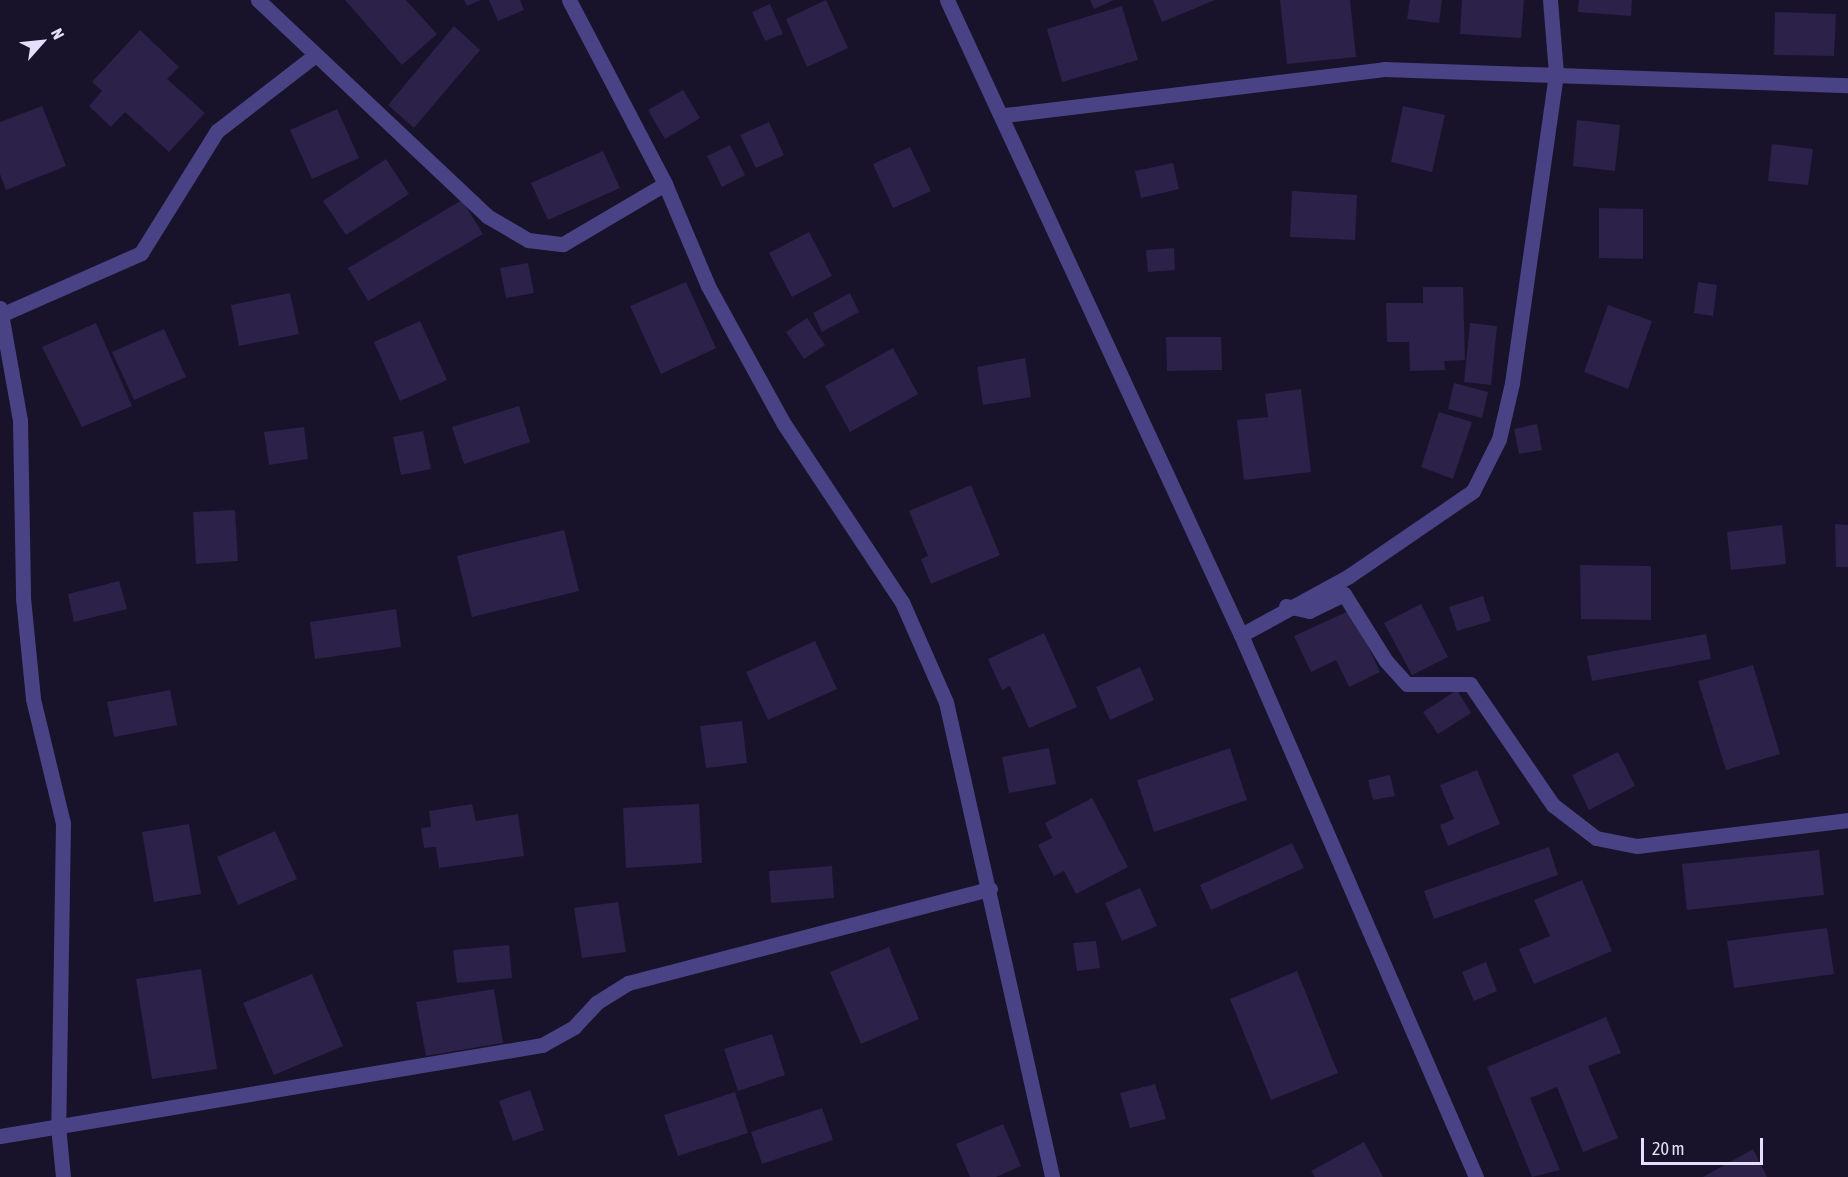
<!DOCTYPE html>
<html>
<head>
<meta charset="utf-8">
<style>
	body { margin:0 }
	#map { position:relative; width:1848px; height:1177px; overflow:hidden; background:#18132a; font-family:"Asap Condensed",sans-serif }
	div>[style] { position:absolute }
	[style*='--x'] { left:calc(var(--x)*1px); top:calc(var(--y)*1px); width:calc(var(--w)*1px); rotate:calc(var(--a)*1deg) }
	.building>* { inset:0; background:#2b2149 }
	.minor>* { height:15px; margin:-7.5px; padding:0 7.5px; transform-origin:7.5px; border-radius:7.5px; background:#494284 }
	span { translate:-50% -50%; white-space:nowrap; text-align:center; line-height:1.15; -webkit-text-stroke:4.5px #18132a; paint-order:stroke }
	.north { position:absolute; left:12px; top:12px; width:60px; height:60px; -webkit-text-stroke:4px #18132a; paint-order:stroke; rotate:63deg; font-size:16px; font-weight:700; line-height:24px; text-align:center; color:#e4dffc }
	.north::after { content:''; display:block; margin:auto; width:21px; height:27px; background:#e4dffc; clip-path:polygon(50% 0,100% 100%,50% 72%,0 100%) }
	.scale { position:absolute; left:1641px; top:1138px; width:122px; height:27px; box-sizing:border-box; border:3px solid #e4dffc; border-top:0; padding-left:8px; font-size:18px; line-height:21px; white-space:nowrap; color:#e4dffc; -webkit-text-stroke:4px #18132a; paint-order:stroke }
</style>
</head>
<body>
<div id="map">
	<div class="building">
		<div style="clip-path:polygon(345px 0,406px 0,437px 34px,402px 65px)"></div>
		<div style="clip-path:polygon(464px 0,481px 0,467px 6px)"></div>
		<div style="clip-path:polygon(489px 0,520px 0,524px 10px,498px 21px)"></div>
		<div style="clip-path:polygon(826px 0,848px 48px,807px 67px,786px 19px)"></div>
		<div style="clip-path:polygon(1090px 0,1114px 0,1094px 9px)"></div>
		<div style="clip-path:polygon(1153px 0,1215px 0,1162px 22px)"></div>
		<div style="clip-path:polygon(1280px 0,1350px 0,1356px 57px,1287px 64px)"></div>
		<div style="clip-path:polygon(1410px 0,1442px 0,1439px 23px,1407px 19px)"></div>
		<div style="clip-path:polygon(1462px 0,1524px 0,1521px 38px,1460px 34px)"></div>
		<div style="clip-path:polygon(1579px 0,1632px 0,1631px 16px,1578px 12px)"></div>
		<div style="clip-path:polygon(770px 4px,783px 34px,765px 41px,752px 12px)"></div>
		<div style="clip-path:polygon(1122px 6px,1138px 60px,1062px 82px,1047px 29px)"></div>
		<div style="clip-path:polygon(1775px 12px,1836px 14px,1834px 56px,1774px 55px)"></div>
		<div style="clip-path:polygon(454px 26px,480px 50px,414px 128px,388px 105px)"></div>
		<div style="clip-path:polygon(140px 30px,179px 67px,167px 79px,205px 113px,169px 152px,125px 112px,111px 127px,89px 106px,102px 91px,92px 82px)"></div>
		<div style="clip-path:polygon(683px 90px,700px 118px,665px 139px,648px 110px)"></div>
		<div style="clip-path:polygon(42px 106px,66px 166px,6px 190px,0 174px,0 122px)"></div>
		<div style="clip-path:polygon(1403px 106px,1445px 115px,1432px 172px,1391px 162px)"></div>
		<div style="clip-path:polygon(337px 109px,359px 158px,312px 179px,290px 130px)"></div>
		<div style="clip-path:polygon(1577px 120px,1620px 125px,1615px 171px,1573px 166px)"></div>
		<div style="clip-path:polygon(769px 122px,784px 155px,756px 168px,740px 135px)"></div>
		<div style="clip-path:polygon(1772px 144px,1813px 149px,1808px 185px,1768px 181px)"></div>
		<div style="clip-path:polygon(730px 145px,745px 175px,722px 187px,707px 156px)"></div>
		<div style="clip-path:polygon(910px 147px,931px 191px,893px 208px,873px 164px)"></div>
		<div style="clip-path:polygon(603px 151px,620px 188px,548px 220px,531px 183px)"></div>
		<div style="clip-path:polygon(386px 159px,409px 194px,346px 235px,323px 201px)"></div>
		<div style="clip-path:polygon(1173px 163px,1179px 189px,1141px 198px,1135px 171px)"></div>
		<div style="clip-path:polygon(1292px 191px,1357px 195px,1355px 240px,1290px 237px)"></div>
		<div style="clip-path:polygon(462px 200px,483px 234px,368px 301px,348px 268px)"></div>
		<div style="clip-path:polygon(1599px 208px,1643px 209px,1643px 259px,1599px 258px)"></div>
		<div style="clip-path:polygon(809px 232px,832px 276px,792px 297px,769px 253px)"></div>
		<div style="clip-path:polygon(1174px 248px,1175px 270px,1148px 272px,1146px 250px)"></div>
		<div style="clip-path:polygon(528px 263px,534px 293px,506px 298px,500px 268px)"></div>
		<div style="clip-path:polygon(686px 282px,716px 348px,661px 374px,630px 306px)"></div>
		<div style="clip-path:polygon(1698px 282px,1717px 285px,1713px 316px,1694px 313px)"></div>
		<div style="clip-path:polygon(1423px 287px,1463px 287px,1465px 360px,1444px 361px,1445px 370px,1410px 371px,1409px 342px,1387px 342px,1386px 303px,1423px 303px)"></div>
		<div style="clip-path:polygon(290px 293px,299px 334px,239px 346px,231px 305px)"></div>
		<div style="clip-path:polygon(850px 293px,859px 312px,822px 332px,813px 313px)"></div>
		<div style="clip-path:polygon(1608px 305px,1652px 321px,1628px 389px,1584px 372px)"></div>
		<div style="clip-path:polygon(807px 318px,825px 345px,804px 359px,786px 332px)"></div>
		<div style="clip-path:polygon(420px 321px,447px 380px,400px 401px,374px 342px)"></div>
		<div style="clip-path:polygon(96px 323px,132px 406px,82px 427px,42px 347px)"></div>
		<div style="clip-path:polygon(1470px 323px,1497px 326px,1491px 385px,1464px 382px)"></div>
		<div style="clip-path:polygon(164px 329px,186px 377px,134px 400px,112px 352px)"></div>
		<div style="clip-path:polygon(1166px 337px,1221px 337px,1222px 370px,1167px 371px)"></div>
		<div style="clip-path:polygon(893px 348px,918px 394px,850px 432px,825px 386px)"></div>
		<div style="clip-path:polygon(1025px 358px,1031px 397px,983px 405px,977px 367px)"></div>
		<div style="clip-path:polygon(1454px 383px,1488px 392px,1482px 418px,1448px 409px)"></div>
		<div style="clip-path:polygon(1301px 389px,1311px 472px,1244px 480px,1237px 420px,1268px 417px,1265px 394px)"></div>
		<div style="clip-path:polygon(519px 406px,530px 442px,464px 464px,452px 427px)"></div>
		<div style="clip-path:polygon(1439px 412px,1472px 422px,1453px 479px,1421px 467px)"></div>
		<div style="clip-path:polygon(1537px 424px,1542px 450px,1519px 454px,1514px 429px)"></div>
		<div style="clip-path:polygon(304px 427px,308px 459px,269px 465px,264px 432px)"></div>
		<div style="clip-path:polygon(423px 431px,431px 469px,401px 475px,393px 437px)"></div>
		<div style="clip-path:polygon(971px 485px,1000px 555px,931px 584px,921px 559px,928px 556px,909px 511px)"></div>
		<div style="clip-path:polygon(235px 510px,238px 561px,196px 564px,193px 512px)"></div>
		<div style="clip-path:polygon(1835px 524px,1848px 525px,1848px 567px,1836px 567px)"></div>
		<div style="clip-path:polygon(1782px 525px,1786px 564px,1731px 570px,1727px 532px)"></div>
		<div style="clip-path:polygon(564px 530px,579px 591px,472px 617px,457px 556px)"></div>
		<div style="clip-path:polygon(1580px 565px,1651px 566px,1651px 620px,1581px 619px)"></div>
		<div style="clip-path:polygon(119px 581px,127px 609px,74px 622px,68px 594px)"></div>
		<div style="clip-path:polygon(1483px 596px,1491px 621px,1457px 631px,1449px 607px)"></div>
		<div style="clip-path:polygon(1421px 604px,1448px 657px,1412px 675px,1384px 623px)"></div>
		<div style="clip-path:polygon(396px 609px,401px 647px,315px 659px,310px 622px)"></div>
		<div style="clip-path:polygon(1351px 610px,1380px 672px,1349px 687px,1336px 660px,1311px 672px,1294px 636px)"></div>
		<div style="clip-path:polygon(1044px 633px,1077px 707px,1029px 728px,1010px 686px,1002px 690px,988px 659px)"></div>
		<div style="clip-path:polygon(1706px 634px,1711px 659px,1592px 681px,1587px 656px)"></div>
		<div style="clip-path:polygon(815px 641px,837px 689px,768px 720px,746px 672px)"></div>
		<div style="clip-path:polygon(1753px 665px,1780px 754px,1726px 770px,1698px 681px)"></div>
		<div style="clip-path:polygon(1140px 667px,1154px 700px,1110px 720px,1096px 687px)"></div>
		<div style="clip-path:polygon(170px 690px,177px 725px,114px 737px,107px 702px)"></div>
		<div style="clip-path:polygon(1457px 690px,1471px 713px,1438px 734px,1423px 712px)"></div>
		<div style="clip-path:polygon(742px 721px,747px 763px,706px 768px,700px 726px)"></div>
		<div style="clip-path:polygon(1049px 748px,1056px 784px,1009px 793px,1002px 757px)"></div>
		<div style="clip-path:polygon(1230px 748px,1247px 800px,1154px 832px,1137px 780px)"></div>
		<div style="clip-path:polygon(1618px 752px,1635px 786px,1589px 810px,1572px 775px)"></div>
		<div style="clip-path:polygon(1477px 770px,1500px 824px,1448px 846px,1440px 825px,1454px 819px,1440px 785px)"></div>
		<div style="clip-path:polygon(1390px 775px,1395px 796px,1373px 800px,1368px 780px)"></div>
		<div style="clip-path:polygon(1092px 798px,1128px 867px,1076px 894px,1064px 871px,1054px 876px,1038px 845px,1052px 838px,1045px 823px)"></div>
		<div style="clip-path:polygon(472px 804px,476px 821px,518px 814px,524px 856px,439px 868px,436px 847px,424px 848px,421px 828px,431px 827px,429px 811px)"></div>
		<div style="clip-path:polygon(699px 804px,702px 863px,626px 868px,623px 808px)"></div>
		<div style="clip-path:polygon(189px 824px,201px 894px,154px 902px,142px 832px)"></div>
		<div style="clip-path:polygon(275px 831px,297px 879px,238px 905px,217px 857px)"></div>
		<div style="clip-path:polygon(1292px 843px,1304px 868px,1211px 910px,1200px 885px)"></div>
		<div style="clip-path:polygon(1549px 847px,1558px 875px,1434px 919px,1424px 891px)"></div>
		<div style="clip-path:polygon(1819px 850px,1824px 895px,1687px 910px,1682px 864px)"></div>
		<div style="clip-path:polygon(832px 866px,834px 898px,771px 903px,769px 871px)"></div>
		<div style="clip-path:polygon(1582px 880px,1612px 951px,1534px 984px,1519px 949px,1550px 936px,1534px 900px)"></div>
		<div style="clip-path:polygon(1140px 888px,1157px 926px,1122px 941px,1105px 903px)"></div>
		<div style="clip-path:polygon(618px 902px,626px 952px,582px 958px,574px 908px)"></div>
		<div style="clip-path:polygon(1827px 928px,1834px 974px,1734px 988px,1727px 941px)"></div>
		<div style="clip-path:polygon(1096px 941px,1100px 968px,1077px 971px,1073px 943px)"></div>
		<div style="clip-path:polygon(509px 945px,512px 978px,457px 983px,453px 950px)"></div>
		<div style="clip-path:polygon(889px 947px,919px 1019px,861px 1044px,830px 972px)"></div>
		<div style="clip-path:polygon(1486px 962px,1497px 991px,1474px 1001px,1462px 972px)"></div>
		<div style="clip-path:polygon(201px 969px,217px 1069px,152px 1079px,136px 979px)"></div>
		<div style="clip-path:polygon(1297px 971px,1338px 1073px,1271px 1100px,1230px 999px)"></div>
		<div style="clip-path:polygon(312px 974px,343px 1046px,274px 1075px,243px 1003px)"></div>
		<div style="clip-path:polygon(494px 989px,503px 1043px,426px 1056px,416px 1002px)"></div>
		<div style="clip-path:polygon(1606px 1017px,1621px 1053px,1588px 1066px,1618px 1138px,1583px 1152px,1557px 1087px,1530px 1098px,1560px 1170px,1532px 1177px,1487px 1067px)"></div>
		<div style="clip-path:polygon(772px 1034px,785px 1075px,738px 1091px,724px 1049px)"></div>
		<div style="clip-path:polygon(1155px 1084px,1166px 1119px,1130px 1128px,1120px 1093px)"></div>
		<div style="clip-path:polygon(530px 1090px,544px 1130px,513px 1141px,499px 1101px)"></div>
		<div style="clip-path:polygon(735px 1092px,748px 1133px,678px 1156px,664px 1115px)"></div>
		<div style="clip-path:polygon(822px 1108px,833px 1140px,762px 1164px,751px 1132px)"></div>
		<div style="clip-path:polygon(1003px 1124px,1021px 1166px,996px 1177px,970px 1177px,956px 1144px)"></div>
		<div style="clip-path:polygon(1364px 1142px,1383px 1177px,1315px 1177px,1311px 1171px)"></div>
		<div style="clip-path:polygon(1753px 1149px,1767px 1177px,1703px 1177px)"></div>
	</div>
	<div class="minor">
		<div style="--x:258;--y:0;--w:315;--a:43.3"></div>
		<div style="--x:487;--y:216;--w:48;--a:30.3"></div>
		<div style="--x:528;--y:240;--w:35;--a:7"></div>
		<div style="--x:563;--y:244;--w:118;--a:-30.5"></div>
		<div style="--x:569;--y:0;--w:208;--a:62.4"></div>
		<div style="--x:665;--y:184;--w:111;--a:67.1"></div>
		<div style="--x:708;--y:286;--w:158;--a:61.2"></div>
		<div style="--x:784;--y:424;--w:214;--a:56.5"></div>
		<div style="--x:902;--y:602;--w:109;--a:66.3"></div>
		<div style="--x:946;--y:702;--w:487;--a:77.4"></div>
		<div style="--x:947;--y:0;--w:700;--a:65.16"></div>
		<div style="--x:1241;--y:635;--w:591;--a:66.56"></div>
		<div style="--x:1005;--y:115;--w:382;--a:-6.9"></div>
		<div style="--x:1384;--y:69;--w:464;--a:2"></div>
		<div style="--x:0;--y:308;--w:114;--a:79.9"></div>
		<div style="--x:20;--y:420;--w:178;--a:89"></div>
		<div style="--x:23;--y:598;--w:101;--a:84.3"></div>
		<div style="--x:33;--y:699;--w:128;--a:76.4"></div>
		<div style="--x:63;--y:823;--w:303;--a:90.9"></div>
		<div style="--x:58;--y:1126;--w:51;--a:84.4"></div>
		<div style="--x:3;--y:314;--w:151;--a:-23.8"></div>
		<div style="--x:141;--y:253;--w:144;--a:-58.1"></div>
		<div style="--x:217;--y:131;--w:123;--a:-37.7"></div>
		<div style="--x:1286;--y:606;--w:24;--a:12"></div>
		<div style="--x:1309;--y:611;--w:39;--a:-26"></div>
		<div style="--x:1344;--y:594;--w:79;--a:57.9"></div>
		<div style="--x:1386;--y:661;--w:31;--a:48"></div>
		<div style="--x:1407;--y:684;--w:63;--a:0"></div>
		<div style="--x:1470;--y:684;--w:147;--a:55.6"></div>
		<div style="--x:1553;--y:805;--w:54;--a:37.5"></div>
		<div style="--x:1596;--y:838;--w:42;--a:11"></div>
		<div style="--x:1637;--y:846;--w:213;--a:-7"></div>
		<div style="--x:1241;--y:635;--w:123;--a:-28.6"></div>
		<div style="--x:1349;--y:576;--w:150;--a:-34.4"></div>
		<div style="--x:1473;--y:491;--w:58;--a:-63.4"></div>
		<div style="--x:1499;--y:439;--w:57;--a:-76.9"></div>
		<div style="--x:1512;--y:383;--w:313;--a:-81.9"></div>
		<div style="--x:1556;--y:73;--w:73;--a:-94.7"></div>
		<div style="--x:0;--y:1136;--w:550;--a:-9.53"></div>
		<div style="--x:542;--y:1045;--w:37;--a:-29"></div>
		<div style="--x:574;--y:1027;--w:33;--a:-47"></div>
		<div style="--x:596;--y:1003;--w:38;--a:-32"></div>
		<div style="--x:628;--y:983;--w:374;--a:-14.6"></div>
	</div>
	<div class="north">N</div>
	<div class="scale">20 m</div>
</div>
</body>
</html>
